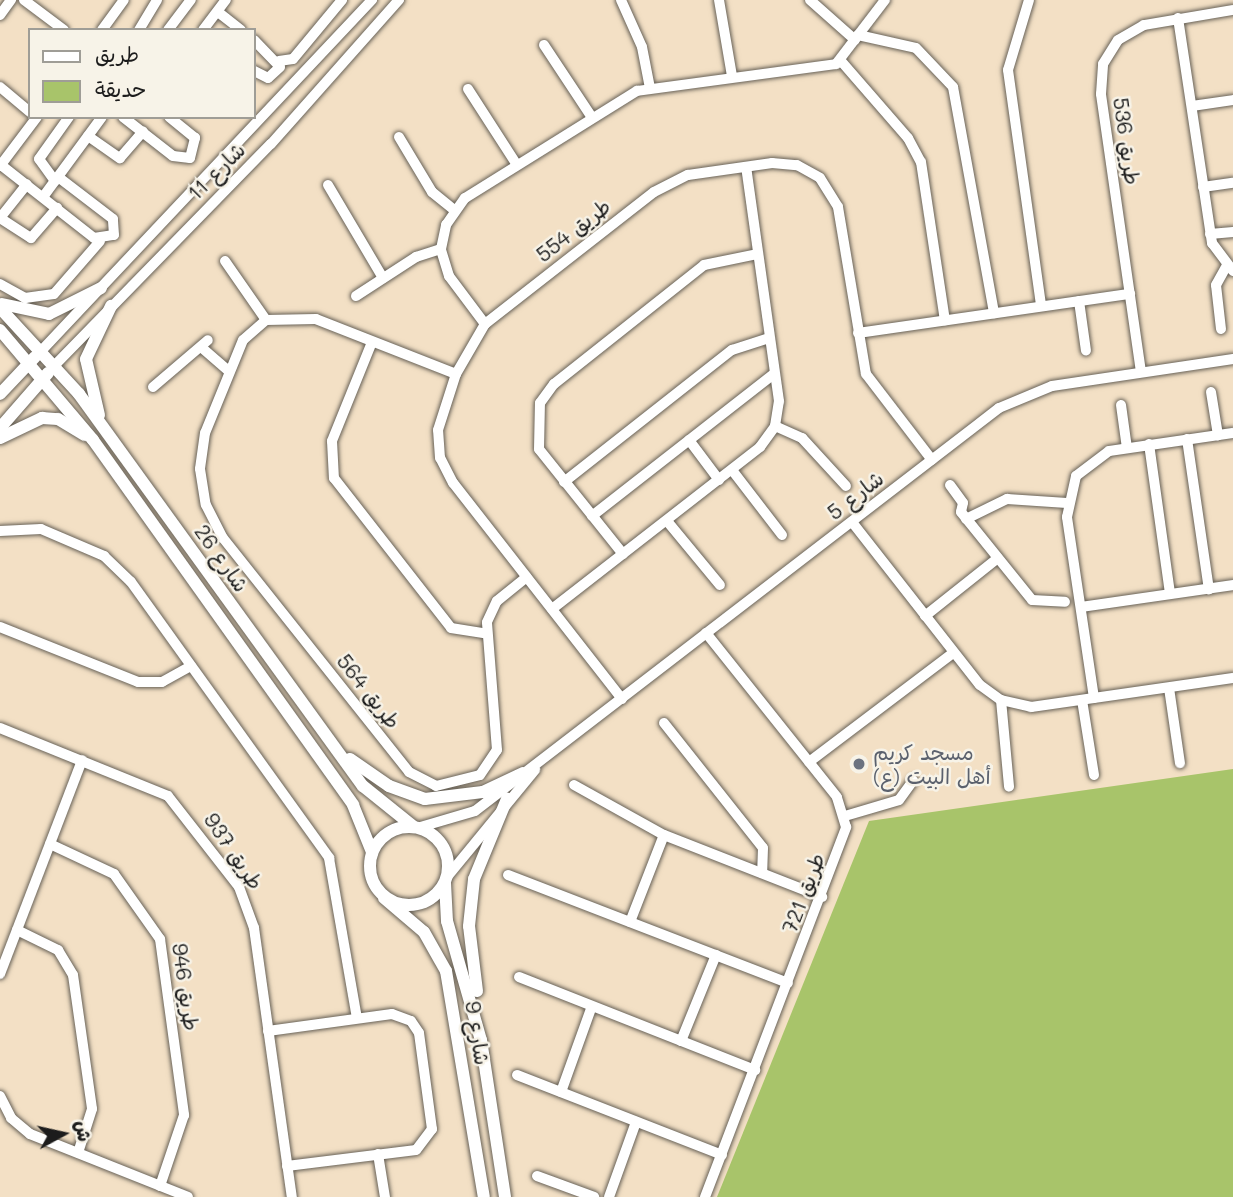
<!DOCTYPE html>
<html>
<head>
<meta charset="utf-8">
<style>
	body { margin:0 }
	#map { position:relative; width:1233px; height:1197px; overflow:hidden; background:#f3e0c5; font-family:Mali,"Playpen Sans Arabic",sans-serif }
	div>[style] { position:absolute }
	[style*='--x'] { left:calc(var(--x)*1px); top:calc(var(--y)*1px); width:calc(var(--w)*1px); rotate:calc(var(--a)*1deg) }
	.green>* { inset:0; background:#a8c46a }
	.roads { filter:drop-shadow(0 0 2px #676157) drop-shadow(0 0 2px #676157) }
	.minor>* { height:10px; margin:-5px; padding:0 5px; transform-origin:5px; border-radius:5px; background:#fff }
	.major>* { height:12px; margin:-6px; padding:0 6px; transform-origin:6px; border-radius:6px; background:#fff }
	.major>.ring { margin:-6px; padding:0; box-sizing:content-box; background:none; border:12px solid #fff; border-radius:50% }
	.dots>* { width:19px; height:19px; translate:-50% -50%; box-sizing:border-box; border:4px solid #f7f3e8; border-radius:50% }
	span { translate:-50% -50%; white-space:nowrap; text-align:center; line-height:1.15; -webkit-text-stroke:5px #f7f3e8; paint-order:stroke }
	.street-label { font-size:21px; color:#1c1c1c }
	.worship-label { font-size:21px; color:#5b616d }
	.left { translate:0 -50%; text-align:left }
	.legend { position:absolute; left:28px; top:28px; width:228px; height:91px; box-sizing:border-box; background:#f7f3e8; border:2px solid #9f9d96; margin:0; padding:9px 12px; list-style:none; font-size:21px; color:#1c1c1c }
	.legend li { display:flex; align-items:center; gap:14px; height:35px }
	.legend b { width:35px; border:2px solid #9f9d96 }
	.north { position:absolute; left:28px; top:1099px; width:70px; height:70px; -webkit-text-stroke:5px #f7f3e8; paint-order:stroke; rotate:82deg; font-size:19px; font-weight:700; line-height:28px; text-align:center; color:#1c1c1c }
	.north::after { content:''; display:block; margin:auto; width:24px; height:32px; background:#1c1c1c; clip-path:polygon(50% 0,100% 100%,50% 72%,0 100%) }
</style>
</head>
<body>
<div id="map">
	<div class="green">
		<div style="clip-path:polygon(1233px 769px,1233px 1197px,717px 1197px,869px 821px)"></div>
	</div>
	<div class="roads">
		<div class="minor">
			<div style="--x:24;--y:0;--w:50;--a:36.9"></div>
			<div style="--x:621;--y:0;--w:51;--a:65.9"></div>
			<div style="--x:642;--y:47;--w:42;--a:79"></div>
			<div style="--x:719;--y:0;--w:77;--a:80.3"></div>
			<div style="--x:810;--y:0;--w:60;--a:41.6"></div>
			<div style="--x:1029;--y:0;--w:73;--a:106.7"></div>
			<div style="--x:1008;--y:70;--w:238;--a:82"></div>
			<div style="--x:218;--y:12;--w:29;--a:38"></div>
			<div style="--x:0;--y:15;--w:19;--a:-54"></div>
			<div style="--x:1178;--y:18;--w:228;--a:81.4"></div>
			<div style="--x:1212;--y:243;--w:35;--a:53"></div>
			<div style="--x:102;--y:30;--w:37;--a:-54"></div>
			<div style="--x:139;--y:30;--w:35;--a:-59"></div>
			<div style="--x:168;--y:30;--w:38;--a:-53"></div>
			<div style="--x:203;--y:30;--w:38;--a:-53"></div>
			<div style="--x:858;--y:35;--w:59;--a:12.6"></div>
			<div style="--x:916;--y:48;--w:54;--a:46.5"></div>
			<div style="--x:953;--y:87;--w:230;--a:79.7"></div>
			<div style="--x:254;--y:40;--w:37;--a:46"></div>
			<div style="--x:280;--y:67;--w:16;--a:137"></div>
			<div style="--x:268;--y:78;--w:16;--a:-153"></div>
			<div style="--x:544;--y:45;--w:85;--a:56.5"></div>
			<div style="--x:279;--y:61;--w:14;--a:-8"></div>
			<div style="--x:293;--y:59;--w:77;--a:-50.3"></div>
			<div style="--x:841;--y:61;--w:102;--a:49"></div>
			<div style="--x:908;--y:138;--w:27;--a:62"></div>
			<div style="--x:921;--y:162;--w:160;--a:81.4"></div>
			<div style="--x:0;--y:87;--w:39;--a:40"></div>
			<div style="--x:468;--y:89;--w:90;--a:57.2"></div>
			<div style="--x:1192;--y:106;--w:41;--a:-8.3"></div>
			<div style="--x:123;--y:117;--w:63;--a:38"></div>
			<div style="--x:173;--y:156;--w:17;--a:7"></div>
			<div style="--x:190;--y:158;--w:21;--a:-76"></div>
			<div style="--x:195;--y:138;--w:33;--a:-141"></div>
			<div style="--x:88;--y:136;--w:39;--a:35"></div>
			<div style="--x:120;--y:158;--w:35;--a:-49"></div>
			<div style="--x:399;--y:137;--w:64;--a:59"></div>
			<div style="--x:432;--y:192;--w:28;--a:39"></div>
			<div style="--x:1;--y:165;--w:118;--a:38.1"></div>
			<div style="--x:94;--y:238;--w:20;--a:-9"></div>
			<div style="--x:114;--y:235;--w:16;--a:-94"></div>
			<div style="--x:113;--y:219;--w:69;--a:-142.6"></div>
			<div style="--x:0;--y:166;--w:61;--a:-52.9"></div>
			<div style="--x:55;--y:181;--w:27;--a:-126"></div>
			<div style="--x:39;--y:159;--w:52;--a:-54.5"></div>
			<div style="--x:328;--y:185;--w:108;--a:59.4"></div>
			<div style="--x:1203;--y:187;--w:30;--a:-8"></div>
			<div style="--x:43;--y:197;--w:99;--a:-53.6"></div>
			<div style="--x:0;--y:218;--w:37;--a:33"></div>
			<div style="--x:31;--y:238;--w:40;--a:-49"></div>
			<div style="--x:0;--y:218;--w:43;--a:-51.5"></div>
			<div style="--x:1210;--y:234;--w:23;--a:-5"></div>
			<div style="--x:225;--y:261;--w:72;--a:55.2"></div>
			<div style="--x:0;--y:284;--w:29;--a:29"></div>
			<div style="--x:25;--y:298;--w:29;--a:-8"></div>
			<div style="--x:54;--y:294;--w:70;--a:-49"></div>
			<div style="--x:356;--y:296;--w:72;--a:-33"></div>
			<div style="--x:416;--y:257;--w:26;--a:-18"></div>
			<div style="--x:1079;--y:301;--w:50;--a:82"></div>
			<div style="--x:485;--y:324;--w:60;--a:-126.9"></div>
			<div style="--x:449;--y:276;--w:28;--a:-107"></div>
			<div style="--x:441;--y:249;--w:25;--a:-78"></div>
			<div style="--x:446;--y:225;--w:33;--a:-55"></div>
			<div style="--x:465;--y:198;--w:203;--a:-31.9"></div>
			<div style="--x:637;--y:91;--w:201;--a:-7.7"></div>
			<div style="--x:836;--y:64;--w:81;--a:-52.6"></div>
			<div style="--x:1221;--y:329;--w:44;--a:-96.5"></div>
			<div style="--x:1216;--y:285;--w:21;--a:-61"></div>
			<div style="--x:858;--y:333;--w:275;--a:-8.2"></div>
			<div style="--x:372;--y:342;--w:107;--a:112"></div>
			<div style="--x:332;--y:441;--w:37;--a:87"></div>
			<div style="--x:334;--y:478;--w:190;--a:52"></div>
			<div style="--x:451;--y:628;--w:36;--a:9"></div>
			<div style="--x:201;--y:347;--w:37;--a:41"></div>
			<div style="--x:43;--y:349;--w:480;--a:-46.7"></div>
			<div style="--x:55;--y:365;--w:309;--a:-45.7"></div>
			<div style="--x:271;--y:144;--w:193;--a:-48.4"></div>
			<div style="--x:1141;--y:372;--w:281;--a:-98.2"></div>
			<div style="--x:1101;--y:94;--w:30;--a:-86"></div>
			<div style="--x:1103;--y:64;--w:28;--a:-58"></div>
			<div style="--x:1118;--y:40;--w:30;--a:-30"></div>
			<div style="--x:1144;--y:25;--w:90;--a:-9.6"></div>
			<div style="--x:456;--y:374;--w:150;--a:-158.6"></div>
			<div style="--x:316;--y:319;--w:50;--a:178.9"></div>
			<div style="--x:266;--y:320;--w:30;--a:139"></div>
			<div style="--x:243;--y:340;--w:100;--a:112.2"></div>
			<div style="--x:205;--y:433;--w:36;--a:98"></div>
			<div style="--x:200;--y:469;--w:36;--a:81"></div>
			<div style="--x:206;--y:505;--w:37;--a:63"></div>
			<div style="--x:223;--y:538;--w:299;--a:51.5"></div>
			<div style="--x:409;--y:772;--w:30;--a:27"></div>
			<div style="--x:436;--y:786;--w:45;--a:-14"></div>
			<div style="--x:480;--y:775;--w:30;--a:-56"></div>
			<div style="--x:497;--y:750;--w:128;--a:-94.5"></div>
			<div style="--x:487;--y:622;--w:23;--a:-65"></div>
			<div style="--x:497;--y:601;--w:38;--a:-39"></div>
			<div style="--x:153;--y:387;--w:72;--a:-40.5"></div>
			<div style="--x:1211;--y:392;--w:44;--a:80.8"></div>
			<div style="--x:1121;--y:405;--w:43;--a:82.1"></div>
			<div style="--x:775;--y:426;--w:30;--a:24"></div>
			<div style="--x:802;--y:438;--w:65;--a:47.5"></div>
			<div style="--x:1187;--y:439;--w:152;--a:81.7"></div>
			<div style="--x:689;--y:440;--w:50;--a:53.1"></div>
			<div style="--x:1149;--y:444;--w:151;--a:82"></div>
			<div style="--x:732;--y:470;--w:82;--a:52.4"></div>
			<div style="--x:564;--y:482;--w:214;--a:-38.2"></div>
			<div style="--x:732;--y:350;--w:39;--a:-18"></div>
			<div style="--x:950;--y:485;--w:22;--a:54"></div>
			<div style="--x:963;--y:503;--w:9;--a:103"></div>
			<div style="--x:961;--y:512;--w:113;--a:51.1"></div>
			<div style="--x:1032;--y:600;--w:33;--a:3"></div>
			<div style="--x:592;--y:516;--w:231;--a:-38"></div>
			<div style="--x:966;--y:519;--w:46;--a:-26"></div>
			<div style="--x:1007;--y:499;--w:60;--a:3.8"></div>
			<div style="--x:667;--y:521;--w:83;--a:50.4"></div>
			<div style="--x:852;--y:522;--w:207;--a:51.9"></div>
			<div style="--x:980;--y:685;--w:26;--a:36"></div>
			<div style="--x:1001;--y:700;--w:31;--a:13"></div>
			<div style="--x:1031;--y:707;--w:204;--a:-8.2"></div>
			<div style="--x:0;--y:531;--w:41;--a:-2.8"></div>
			<div style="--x:41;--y:529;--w:69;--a:23.2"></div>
			<div style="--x:104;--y:556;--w:37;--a:44"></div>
			<div style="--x:131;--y:582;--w:340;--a:54.3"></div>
			<div style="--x:329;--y:858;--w:162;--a:80.1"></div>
			<div style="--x:623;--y:554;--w:134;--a:-128.7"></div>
			<div style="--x:539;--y:449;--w:46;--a:-88.8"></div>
			<div style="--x:540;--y:403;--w:24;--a:-54"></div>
			<div style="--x:554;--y:384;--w:191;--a:-38.4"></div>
			<div style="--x:704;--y:265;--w:54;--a:-11.7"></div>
			<div style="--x:1081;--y:607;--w:154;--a:-8.2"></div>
			<div style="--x:552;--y:609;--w:264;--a:-37.9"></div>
			<div style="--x:760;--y:447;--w:26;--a:-54"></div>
			<div style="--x:775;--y:426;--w:25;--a:-81"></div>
			<div style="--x:779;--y:401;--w:236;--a:-98"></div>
			<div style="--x:925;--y:616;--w:93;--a:-38.5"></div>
			<div style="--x:0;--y:627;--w:149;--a:21.7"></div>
			<div style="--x:138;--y:682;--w:24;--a:0"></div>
			<div style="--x:162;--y:682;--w:33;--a:-29"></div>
			<div style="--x:1169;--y:688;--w:76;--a:81.7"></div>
			<div style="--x:1094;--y:698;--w:183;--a:-98.5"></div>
			<div style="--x:1067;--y:517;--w:42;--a:-77.6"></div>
			<div style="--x:1076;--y:476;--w:41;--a:-37.1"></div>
			<div style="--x:1109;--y:451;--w:125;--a:-8.3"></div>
			<div style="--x:622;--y:699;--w:274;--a:-128"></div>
			<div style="--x:453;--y:483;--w:28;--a:-117"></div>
			<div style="--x:440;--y:458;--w:28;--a:-94"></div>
			<div style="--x:438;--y:430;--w:59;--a:-72.2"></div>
			<div style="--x:456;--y:374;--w:58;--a:-59.9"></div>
			<div style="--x:485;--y:324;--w:214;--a:-38"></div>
			<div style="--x:654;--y:192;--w:38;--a:-27"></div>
			<div style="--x:688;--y:175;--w:85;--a:-8.1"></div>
			<div style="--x:772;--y:163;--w:25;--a:5"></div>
			<div style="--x:797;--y:165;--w:26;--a:29"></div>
			<div style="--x:820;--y:178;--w:34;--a:58"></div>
			<div style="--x:838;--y:207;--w:169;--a:80.5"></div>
			<div style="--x:866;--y:374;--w:108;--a:52.5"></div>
			<div style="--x:1001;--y:700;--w:87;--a:84.7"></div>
			<div style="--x:1082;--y:700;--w:76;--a:80.9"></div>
			<div style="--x:664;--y:723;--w:159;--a:51.6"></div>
			<div style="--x:763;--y:848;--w:25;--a:92"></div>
			<div style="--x:0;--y:728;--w:181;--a:22"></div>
			<div style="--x:168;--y:796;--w:115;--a:52"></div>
			<div style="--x:239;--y:887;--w:44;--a:69.9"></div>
			<div style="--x:254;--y:928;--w:272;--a:82"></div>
			<div style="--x:809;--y:762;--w:181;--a:-37.1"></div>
			<div style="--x:574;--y:785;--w:103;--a:29.1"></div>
			<div style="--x:664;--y:835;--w:170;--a:21.4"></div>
			<div style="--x:845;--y:816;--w:56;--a:-16.5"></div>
			<div style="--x:899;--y:800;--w:24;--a:-54"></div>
			<div style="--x:417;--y:828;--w:60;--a:-16.3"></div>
			<div style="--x:475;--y:811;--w:661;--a:-37.56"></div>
			<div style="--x:999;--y:408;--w:57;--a:-22.5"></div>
			<div style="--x:1052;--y:386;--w:183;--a:-8.5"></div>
			<div style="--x:50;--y:844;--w:71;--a:25.1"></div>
			<div style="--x:114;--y:874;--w:80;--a:54.7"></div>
			<div style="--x:160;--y:939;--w:178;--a:82.2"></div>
			<div style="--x:184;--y:1115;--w:75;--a:108.7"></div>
			<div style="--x:508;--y:875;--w:300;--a:21.1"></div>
			<div style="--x:447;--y:877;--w:139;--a:-50.6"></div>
			<div style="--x:630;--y:922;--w:93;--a:-68.7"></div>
			<div style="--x:17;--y:930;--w:46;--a:26"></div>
			<div style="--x:58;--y:950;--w:29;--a:59"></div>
			<div style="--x:73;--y:975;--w:135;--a:81.9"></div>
			<div style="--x:92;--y:1109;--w:46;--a:107.7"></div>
			<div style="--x:0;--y:974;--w:229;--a:-69"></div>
			<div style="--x:519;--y:977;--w:254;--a:21.5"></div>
			<div style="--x:268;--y:1031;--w:125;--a:-7.8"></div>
			<div style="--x:392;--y:1014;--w:20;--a:20"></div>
			<div style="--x:411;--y:1021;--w:14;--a:56"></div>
			<div style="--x:419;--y:1033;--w:97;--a:82.3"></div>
			<div style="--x:432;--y:1129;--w:26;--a:127"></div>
			<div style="--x:416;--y:1150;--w:130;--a:172.9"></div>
			<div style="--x:681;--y:1041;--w:93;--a:-67.9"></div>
			<div style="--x:517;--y:1075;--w:220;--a:21.3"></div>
			<div style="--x:561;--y:1092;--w:91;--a:-70.2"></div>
			<div style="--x:0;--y:1096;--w:25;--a:63"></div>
			<div style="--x:11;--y:1118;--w:25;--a:40"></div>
			<div style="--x:30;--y:1134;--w:170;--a:21.7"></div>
			<div style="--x:378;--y:1154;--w:44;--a:80.8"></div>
			<div style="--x:537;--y:1176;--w:61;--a:20.2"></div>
			<div style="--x:609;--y:1197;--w:80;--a:-70.2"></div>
			<div style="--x:705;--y:1197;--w:396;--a:-69.1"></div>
			<div style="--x:846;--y:827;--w:31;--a:-107"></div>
			<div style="--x:837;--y:797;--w:210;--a:-128.6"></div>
		</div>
		<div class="major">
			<div style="--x:2;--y:304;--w:48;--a:12"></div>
			<div style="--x:49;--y:314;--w:58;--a:-26.6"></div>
			<div style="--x:0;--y:308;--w:117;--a:47.4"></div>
			<div style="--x:79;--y:394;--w:484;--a:54.1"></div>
			<div style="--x:363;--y:786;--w:65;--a:38.8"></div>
			<div style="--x:0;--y:330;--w:144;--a:49.8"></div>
			<div style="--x:93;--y:440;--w:448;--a:54.5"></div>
			<div style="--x:353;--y:805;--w:51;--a:68"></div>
			<div style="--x:0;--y:394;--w:51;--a:-46.6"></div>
			<div style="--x:99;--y:415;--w:57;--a:-103.1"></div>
			<div style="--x:86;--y:359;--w:59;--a:-64.7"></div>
			<div style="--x:0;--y:428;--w:73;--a:-48.9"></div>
			<div style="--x:0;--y:438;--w:47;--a:-25.5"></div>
			<div style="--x:42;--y:418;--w:16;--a:4"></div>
			<div style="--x:58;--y:419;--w:31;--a:31"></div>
			<div style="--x:350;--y:759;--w:47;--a:34.7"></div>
			<div style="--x:389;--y:786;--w:38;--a:20"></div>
			<div style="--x:425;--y:799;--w:58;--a:-6.9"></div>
			<div style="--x:483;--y:792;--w:44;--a:-25.4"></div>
			<div class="ring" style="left:370px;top:827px;width:66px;height:66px"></div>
			<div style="--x:445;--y:883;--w:38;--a:87"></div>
			<div style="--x:447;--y:921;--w:124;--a:74.1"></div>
			<div style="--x:481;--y:1040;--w:159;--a:81.3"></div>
			<div style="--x:384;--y:898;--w:52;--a:40.4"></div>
			<div style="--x:424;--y:932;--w:45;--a:60.6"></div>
			<div style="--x:446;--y:971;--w:229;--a:80.5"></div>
			<div style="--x:477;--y:991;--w:65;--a:-97"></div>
			<div style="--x:469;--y:926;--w:47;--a:-83.9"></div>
			<div style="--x:474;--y:879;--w:87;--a:-67.6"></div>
		</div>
	</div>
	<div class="dots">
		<div style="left:859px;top:764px;background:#6b7280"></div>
	</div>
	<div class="street-label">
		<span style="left:1127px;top:141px;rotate:82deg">طريق 536</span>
		<span style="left:216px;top:171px;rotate:-45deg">شارع 11</span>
		<span style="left:573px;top:230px;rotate:-38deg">طريق 554</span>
		<span style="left:855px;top:495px;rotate:-38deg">شارع 5</span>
		<span style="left:222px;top:558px;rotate:55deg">شارع 26</span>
		<span style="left:369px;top:691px;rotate:52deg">طريق 564</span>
		<span style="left:234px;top:851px;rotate:56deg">طريق 937</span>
		<span style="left:803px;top:893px;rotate:-69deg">طريق 721</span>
		<span style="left:186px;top:987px;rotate:82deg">طريق 946</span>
		<span style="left:478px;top:1033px;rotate:81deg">شارع 9</span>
	</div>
	<div class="worship-label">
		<span class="left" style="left:873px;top:764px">مسجد كريم<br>أهل البيت (ع)</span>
	</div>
	<ul class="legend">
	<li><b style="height:9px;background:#fff"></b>طريق</li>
	<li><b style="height:19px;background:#a8c46a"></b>حديقة</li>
	</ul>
	<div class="north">ش</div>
</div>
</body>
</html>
